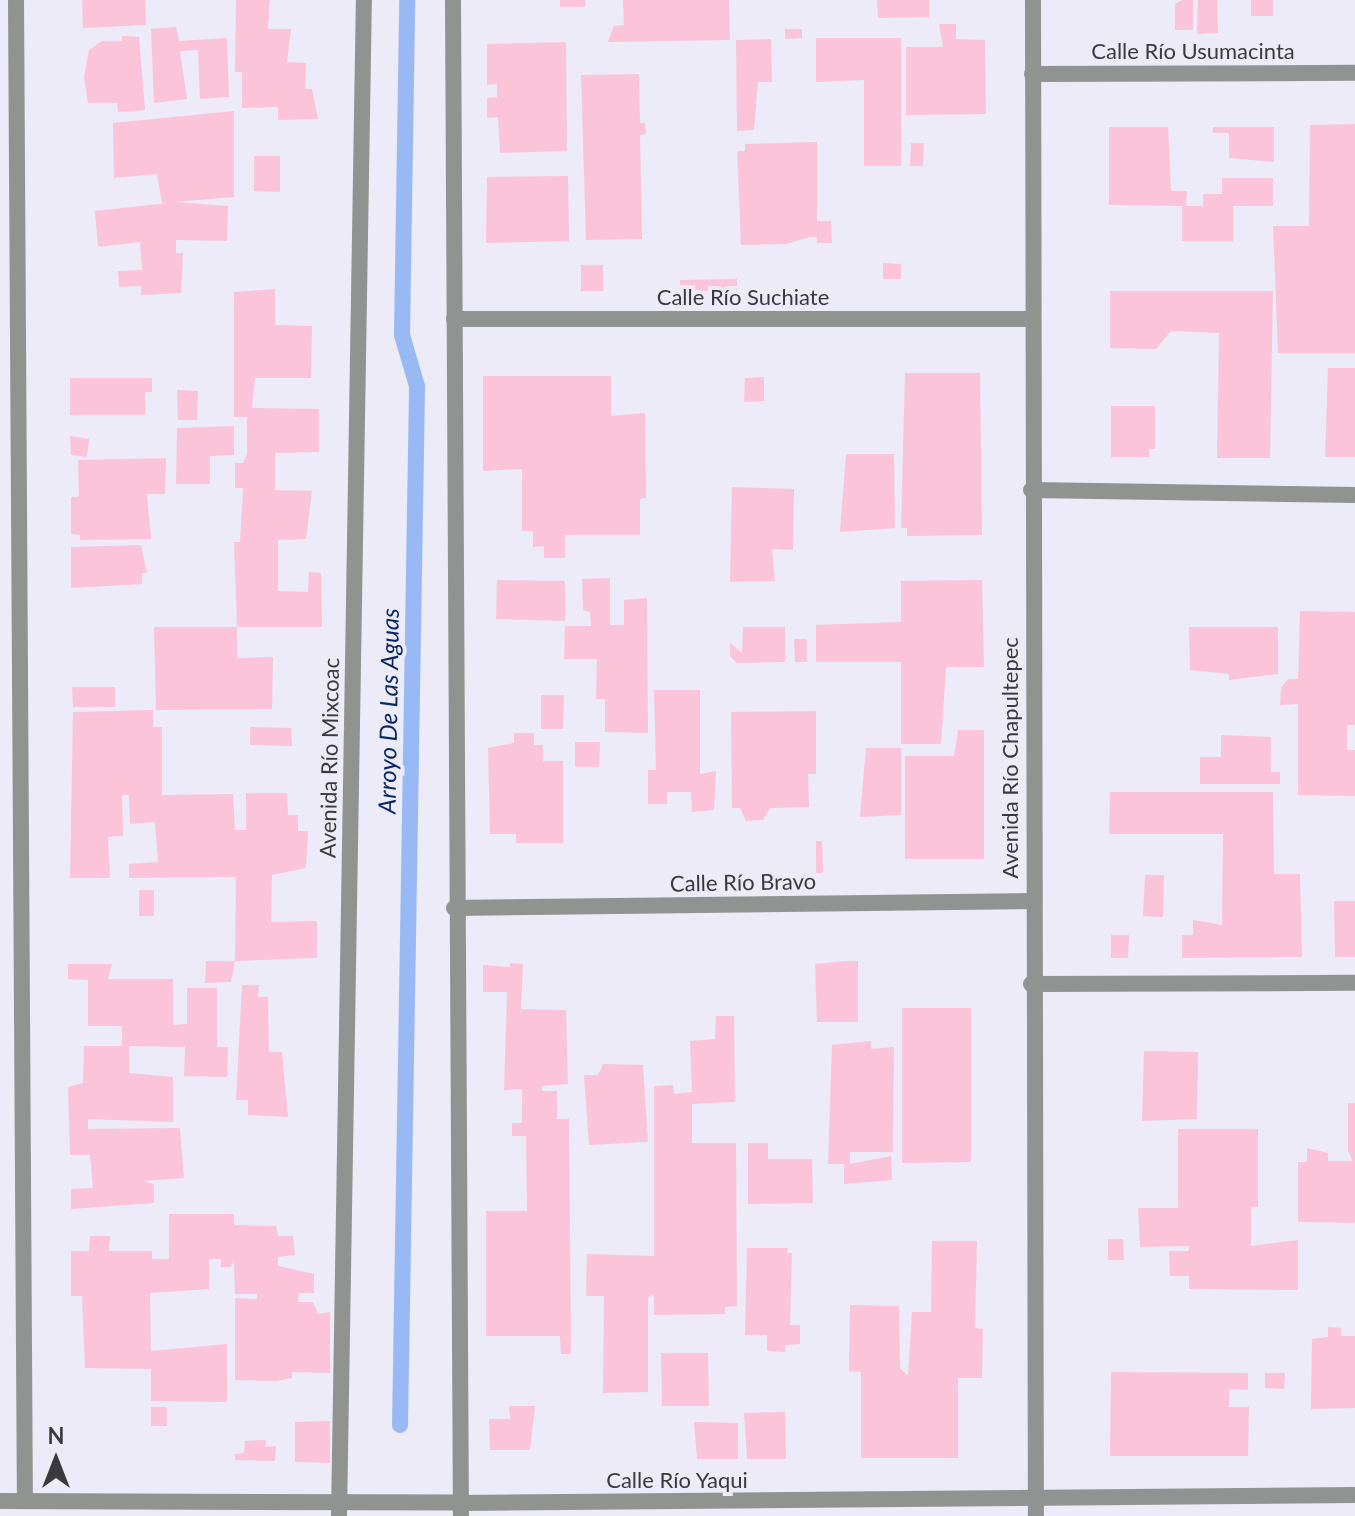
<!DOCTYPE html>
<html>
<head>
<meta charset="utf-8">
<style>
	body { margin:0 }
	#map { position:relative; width:1355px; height:1516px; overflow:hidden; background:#ecebf7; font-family:Lato,sans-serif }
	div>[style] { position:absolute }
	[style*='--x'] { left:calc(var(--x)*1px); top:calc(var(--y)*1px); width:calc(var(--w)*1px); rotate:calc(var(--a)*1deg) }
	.stream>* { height:16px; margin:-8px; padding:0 8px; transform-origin:8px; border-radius:8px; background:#98b9f3 }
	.building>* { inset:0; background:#fbc4d9 }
	.minor>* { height:16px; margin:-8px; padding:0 8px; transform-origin:8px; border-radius:8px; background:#90938f }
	span { translate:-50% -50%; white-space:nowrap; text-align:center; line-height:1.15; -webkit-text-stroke:8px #ecebf7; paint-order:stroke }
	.street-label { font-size:22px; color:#3a3a3e }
	.water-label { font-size:24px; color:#062664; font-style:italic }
	.north { position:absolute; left:16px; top:1420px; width:80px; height:80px; -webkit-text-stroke:6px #ecebf7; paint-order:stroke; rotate:0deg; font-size:22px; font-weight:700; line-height:32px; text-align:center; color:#3a3a3e }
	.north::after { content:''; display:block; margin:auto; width:28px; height:36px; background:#3a3a3e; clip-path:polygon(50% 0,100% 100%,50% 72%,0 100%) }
</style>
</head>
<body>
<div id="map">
	<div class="stream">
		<div style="--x:400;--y:1425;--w:1039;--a:-89.06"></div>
		<div style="--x:417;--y:386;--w:53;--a:-106.4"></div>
		<div style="--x:402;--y:335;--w:335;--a:-89.1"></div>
	</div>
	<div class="building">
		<div style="clip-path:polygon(82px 0,145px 0,146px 25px,83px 28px)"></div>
		<div style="clip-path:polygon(236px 0,270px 0,268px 29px,291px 29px,287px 62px,306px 63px,305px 89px,312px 89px,318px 119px,278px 120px,278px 107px,242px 108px,242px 72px,235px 72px)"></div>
		<div style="clip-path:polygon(560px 0,585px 0,585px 7px,560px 7px)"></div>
		<div style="clip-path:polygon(623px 0,729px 0,730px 40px,608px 42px,614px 26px,624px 25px)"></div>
		<div style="clip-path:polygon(877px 0,929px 0,929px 17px,878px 18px)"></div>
		<div style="clip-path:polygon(1182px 0,1193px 0,1193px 30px,1175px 30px,1175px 4px)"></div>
		<div style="clip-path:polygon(1198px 0,1217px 0,1218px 33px,1197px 34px)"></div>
		<div style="clip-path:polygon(1251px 0,1273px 0,1273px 16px,1251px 16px)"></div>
		<div style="clip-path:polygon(939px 24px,956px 24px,956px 39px,985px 40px,986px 114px,906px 115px,906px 47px,943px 47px)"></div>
		<div style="clip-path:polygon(176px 27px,179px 41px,227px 38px,229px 97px,200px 99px,198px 50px,180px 51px,187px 99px,154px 103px,151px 29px)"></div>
		<div style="clip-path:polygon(785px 29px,802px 29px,802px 38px,785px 39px)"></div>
		<div style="clip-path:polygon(122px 36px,139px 37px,145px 110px,118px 112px,117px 103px,88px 103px,84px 77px,89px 50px,102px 41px,122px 41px)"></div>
		<div style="clip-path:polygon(816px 38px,901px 38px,901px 166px,864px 166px,864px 80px,816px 82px)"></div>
		<div style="clip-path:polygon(771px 39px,772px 82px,758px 82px,754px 130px,737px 131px,736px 40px)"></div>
		<div style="clip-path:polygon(566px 42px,567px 151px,500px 153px,498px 117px,487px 118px,487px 98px,497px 97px,497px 84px,487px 85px,487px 44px)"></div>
		<div style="clip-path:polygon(639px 74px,640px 123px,645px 123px,646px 134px,640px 135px,642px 239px,586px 240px,581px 75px)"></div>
		<div style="clip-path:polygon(234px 111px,234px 197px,174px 202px,228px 206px,227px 241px,176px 240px,176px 253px,183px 253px,181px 293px,141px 295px,141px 286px,119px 287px,118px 271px,142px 270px,140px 242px,98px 247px,95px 211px,168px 203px,162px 203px,157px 174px,114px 178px,113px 123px)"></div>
		<div style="clip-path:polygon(1355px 124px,1355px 353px,1278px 353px,1273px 226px,1309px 226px,1310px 125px)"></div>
		<div style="clip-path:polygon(1109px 127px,1168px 127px,1171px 191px,1187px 191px,1186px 206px,1203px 206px,1203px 194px,1222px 194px,1222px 178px,1273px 178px,1273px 206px,1233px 206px,1233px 241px,1182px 241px,1182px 206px,1109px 205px)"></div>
		<div style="clip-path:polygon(1213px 127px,1274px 127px,1274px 162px,1229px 158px,1229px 133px,1213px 133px)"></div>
		<div style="clip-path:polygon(817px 142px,817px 221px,831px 221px,832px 243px,817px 243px,817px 237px,810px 237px,786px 244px,741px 245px,737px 151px,745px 151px,745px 144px)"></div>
		<div style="clip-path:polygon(911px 143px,924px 143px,923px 166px,910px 166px)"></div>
		<div style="clip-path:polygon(254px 156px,280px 156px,280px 192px,254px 191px)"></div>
		<div style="clip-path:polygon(568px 176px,569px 241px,486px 243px,487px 177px)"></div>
		<div style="clip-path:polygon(883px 263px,901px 264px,901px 279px,883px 279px)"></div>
		<div style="clip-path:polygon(581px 265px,603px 265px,603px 291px,581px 291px)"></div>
		<div style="clip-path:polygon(737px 279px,737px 290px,680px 291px,680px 280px)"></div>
		<div style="clip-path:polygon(275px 289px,275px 325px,312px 326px,311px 378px,255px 378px,252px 408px,319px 409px,319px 452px,275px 453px,275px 490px,312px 491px,306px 539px,278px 540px,278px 591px,308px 592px,309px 572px,321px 573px,322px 627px,237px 627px,234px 542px,240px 542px,243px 488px,235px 488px,235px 463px,243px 463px,247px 454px,247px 417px,234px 417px,234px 292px)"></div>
		<div style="clip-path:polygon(1110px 291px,1273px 291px,1270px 458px,1217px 458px,1219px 333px,1171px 331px,1156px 349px,1110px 348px)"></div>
		<div style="clip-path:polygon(1328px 368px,1355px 368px,1355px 457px,1325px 457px)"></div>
		<div style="clip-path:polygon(905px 373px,980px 373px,982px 535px,907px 536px,907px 528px,901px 528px)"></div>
		<div style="clip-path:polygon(483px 376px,611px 376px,611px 416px,645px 413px,646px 498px,640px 499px,640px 535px,565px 535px,565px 558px,544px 558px,544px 546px,533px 547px,533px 531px,522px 531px,522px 469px,483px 471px)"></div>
		<div style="clip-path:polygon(764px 377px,764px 401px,744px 402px,745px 378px)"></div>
		<div style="clip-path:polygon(70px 378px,152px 378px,152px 392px,145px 392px,145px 415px,70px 415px)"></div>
		<div style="clip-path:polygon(177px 390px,198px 391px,197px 420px,178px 420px)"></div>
		<div style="clip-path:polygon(1111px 406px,1155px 406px,1155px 449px,1149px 449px,1149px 457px,1111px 457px)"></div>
		<div style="clip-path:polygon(234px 426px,234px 455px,210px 456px,210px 484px,176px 484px,177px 428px)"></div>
		<div style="clip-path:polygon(70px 436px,89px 439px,87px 457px,71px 455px)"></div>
		<div style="clip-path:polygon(846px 454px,894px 454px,895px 528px,840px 532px)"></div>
		<div style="clip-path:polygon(166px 458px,165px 494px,147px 494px,151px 539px,80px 540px,80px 535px,71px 534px,71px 497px,79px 497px,78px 460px)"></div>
		<div style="clip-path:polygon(732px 487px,794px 489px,793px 550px,772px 549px,775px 581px,730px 582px)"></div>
		<div style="clip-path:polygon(141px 545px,147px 573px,142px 573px,142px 584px,71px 588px,71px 547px)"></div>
		<div style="clip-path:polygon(610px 578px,610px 625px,624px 625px,624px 600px,647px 598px,648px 733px,605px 732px,605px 699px,596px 699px,597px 659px,564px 659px,565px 626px,591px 626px,590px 612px,583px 610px,582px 579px)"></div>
		<div style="clip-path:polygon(497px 580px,565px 581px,565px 621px,496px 619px)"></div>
		<div style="clip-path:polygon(982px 580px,984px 667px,946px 667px,941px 744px,901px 744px,901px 662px,816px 662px,816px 625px,901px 622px,901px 581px)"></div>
		<div style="clip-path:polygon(1300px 611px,1355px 612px,1355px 725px,1347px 725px,1347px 750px,1355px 750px,1355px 796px,1298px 795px,1298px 704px,1280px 705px,1281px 688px,1288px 679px,1298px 679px)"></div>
		<div style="clip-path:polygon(154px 627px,237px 627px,237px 658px,273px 657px,272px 709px,156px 710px)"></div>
		<div style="clip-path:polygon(743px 627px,785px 627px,785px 662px,737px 663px,730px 656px,730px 643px,742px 653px)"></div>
		<div style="clip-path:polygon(1189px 627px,1278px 627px,1278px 674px,1229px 680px,1229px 674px,1190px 670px)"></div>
		<div style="clip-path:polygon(794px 639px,807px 639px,807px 662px,795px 662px)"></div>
		<div style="clip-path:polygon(72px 687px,115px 687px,115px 707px,73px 707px)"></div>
		<div style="clip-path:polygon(654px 690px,700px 690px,700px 774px,716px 771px,714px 810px,692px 812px,691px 792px,667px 792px,667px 804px,648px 804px,648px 770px,656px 770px)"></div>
		<div style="clip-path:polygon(541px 695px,564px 695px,563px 729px,541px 729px)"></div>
		<div style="clip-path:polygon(153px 710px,153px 727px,162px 727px,162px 795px,233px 794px,235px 830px,246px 830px,246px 793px,287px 793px,288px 815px,298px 815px,298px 831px,308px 831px,306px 868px,272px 875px,271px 922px,317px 921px,317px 958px,235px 961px,231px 982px,205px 983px,206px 961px,235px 961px,236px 877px,129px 878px,129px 864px,158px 862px,155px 822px,130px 824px,129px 795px,122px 795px,123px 836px,108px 837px,110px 878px,70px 878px,73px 712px)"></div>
		<div style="clip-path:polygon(816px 711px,816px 774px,808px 774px,809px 807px,770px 808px,763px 820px,746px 821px,740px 808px,732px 808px,731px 712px)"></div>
		<div style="clip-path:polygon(250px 727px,291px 728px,292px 746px,250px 745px)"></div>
		<div style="clip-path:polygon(958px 730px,984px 730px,984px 859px,905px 859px,905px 756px,954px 756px)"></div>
		<div style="clip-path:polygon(514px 733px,534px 733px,534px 745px,543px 745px,543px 761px,563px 761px,563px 843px,516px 843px,516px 834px,490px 834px,488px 748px,514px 743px)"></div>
		<div style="clip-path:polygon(1221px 735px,1271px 737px,1271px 772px,1280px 772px,1280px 784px,1200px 784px,1200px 757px,1221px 757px)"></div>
		<div style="clip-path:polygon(575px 742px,600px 742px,599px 767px,575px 767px)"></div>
		<div style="clip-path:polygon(866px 748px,901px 748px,901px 815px,860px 817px)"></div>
		<div style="clip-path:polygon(1110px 792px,1273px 792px,1274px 874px,1300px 874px,1302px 957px,1182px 958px,1182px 935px,1193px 935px,1193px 920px,1222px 925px,1223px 834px,1109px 834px)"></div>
		<div style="clip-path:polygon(816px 841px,822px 841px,823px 873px,816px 873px)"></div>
		<div style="clip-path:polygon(1145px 875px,1164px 875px,1163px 917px,1143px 916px)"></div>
		<div style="clip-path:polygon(139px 890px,154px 890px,154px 916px,139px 916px)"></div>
		<div style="clip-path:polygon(1334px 901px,1355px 901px,1355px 957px,1335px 957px)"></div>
		<div style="clip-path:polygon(1111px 935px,1129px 935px,1128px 958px,1111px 958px)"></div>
		<div style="clip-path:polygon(847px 961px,858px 961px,858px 1022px,817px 1022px,815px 964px)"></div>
		<div style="clip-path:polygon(510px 963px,523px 964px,521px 1009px,566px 1010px,568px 1084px,542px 1086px,542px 1091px,557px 1091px,557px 1119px,569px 1119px,571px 1354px,561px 1354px,560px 1336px,486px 1336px,486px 1211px,527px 1211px,526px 1136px,512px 1136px,512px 1123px,522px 1123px,522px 1089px,504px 1090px,507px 992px,483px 992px,483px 965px,510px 967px)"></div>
		<div style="clip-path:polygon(68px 964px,112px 964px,108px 979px,173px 979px,173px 1025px,187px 1024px,187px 988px,217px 988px,217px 1047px,228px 1047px,227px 1077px,184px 1076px,185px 1047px,129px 1046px,129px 1073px,173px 1077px,173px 1122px,88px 1119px,88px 1129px,180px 1128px,184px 1178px,142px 1181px,154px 1184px,154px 1203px,71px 1209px,71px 1189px,93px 1188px,90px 1155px,70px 1155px,68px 1087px,83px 1083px,84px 1046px,122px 1046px,122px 1026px,88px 1026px,88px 980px,68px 979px)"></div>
		<div style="clip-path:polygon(242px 985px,259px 985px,258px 997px,268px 997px,269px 1052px,282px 1052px,288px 1117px,248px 1115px,248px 1100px,236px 1100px)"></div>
		<div style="clip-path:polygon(902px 1008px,971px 1008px,971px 1162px,902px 1163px)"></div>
		<div style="clip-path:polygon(716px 1016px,734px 1016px,735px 1102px,692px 1104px,692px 1143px,736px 1143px,737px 1306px,725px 1307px,725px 1314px,654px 1315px,654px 1293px,648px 1298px,648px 1392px,603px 1393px,604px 1296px,586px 1296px,587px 1254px,654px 1256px,654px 1086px,673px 1085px,674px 1094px,692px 1092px,690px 1041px,715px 1039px)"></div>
		<div style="clip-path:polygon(871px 1041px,871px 1049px,894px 1047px,893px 1152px,850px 1152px,850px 1164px,891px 1156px,892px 1180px,844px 1184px,844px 1164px,828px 1164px,832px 1045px)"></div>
		<div style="clip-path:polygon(1144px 1051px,1198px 1052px,1197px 1119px,1142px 1121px)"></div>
		<div style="clip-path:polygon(603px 1064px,643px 1065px,648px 1142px,589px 1145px,584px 1075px,598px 1075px)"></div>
		<div style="clip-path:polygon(1348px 1103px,1355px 1103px,1355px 1223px,1298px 1222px,1298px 1162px,1307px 1162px,1307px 1148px,1328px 1153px,1328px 1161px,1353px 1161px,1348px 1151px)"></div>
		<div style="clip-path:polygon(1178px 1129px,1258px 1129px,1258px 1207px,1251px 1207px,1251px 1246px,1298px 1240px,1298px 1290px,1189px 1289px,1189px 1276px,1170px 1276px,1169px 1251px,1189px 1251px,1189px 1246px,1140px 1247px,1138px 1208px,1178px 1208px)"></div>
		<div style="clip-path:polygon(748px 1143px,768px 1143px,768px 1159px,812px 1159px,813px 1203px,748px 1204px)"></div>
		<div style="clip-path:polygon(169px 1214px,234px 1214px,234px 1225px,276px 1226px,278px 1236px,293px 1236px,295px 1255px,278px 1257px,278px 1266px,314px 1274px,314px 1293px,299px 1293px,298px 1302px,313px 1302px,318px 1314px,330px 1312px,330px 1373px,292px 1372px,292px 1378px,276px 1381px,235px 1380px,235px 1298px,257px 1299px,257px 1294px,235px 1294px,234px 1259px,231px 1267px,221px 1267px,221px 1259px,209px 1259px,209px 1289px,150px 1293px,151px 1351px,227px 1344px,227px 1402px,151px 1401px,151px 1369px,85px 1368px,82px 1296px,71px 1296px,71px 1251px,89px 1251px,90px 1236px,110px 1236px,109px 1251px,152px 1251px,152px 1259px,169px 1259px)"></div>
		<div style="clip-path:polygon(1108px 1239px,1123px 1239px,1124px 1260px,1108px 1260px)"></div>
		<div style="clip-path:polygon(932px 1241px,977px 1241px,975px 1328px,983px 1329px,982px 1378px,958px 1378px,958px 1458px,861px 1458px,861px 1372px,849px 1371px,850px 1305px,899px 1306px,900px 1368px,908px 1376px,912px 1312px,931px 1312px)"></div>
		<div style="clip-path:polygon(747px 1248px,788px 1248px,787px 1253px,792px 1253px,790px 1325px,800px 1325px,800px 1344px,785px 1345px,785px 1352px,767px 1351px,767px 1335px,745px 1335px)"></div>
		<div style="clip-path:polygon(1328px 1327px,1341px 1328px,1341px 1336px,1355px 1336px,1355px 1408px,1311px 1409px,1312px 1339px,1328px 1337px)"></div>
		<div style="clip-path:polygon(661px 1353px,708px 1353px,709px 1406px,662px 1406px)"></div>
		<div style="clip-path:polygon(1111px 1372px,1248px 1373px,1248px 1390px,1229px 1389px,1229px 1407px,1249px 1407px,1248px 1456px,1110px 1456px)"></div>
		<div style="clip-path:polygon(1265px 1373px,1285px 1373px,1284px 1389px,1265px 1388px)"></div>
		<div style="clip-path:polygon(509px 1406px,535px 1406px,530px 1450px,490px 1450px,489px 1419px,510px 1419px)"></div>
		<div style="clip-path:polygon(151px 1407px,167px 1407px,167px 1426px,151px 1426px)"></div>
		<div style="clip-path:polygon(785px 1412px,786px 1459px,747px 1459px,744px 1413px)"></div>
		<div style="clip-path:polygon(330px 1421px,330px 1463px,295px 1462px,295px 1422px)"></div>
		<div style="clip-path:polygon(694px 1422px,738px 1423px,738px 1459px,697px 1459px)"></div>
		<div style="clip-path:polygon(266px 1440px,265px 1447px,276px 1446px,275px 1461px,235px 1460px,235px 1454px,244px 1453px,245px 1441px)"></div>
	</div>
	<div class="minor">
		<div style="--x:16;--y:0;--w:1501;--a:89.66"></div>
		<div style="--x:453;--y:0;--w:1516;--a:89.7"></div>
		<div style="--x:1033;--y:0;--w:1516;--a:89.89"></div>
		<div style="--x:1032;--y:74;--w:323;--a:-0.2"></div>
		<div style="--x:454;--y:319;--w:577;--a:0"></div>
		<div style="--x:1031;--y:490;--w:324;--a:0.9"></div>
		<div style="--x:454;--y:908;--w:579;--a:-0.69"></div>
		<div style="--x:1031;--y:984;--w:324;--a:-0.2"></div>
		<div style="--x:0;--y:1501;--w:461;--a:0.2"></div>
		<div style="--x:461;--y:1503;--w:894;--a:-0.51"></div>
		<div style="--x:339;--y:1516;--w:1516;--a:-89.06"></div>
	</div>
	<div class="street-label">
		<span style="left:1193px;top:51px">Calle Río Usumacinta</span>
		<span style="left:743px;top:297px">Calle Río Suchiate</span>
		<span style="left:329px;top:758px;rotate:-89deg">Avenida Río Mixcoac</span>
		<span style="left:1010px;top:758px;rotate:-90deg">Avenida Río Chapultepec</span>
		<span style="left:743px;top:882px;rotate:-1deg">Calle Río Bravo</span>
		<span style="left:677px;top:1480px">Calle Río Yaqui</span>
	</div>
	<div class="water-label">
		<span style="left:388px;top:711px;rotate:-89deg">Arroyo De Las Aguas</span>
	</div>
	<div class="north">N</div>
</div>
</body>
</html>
